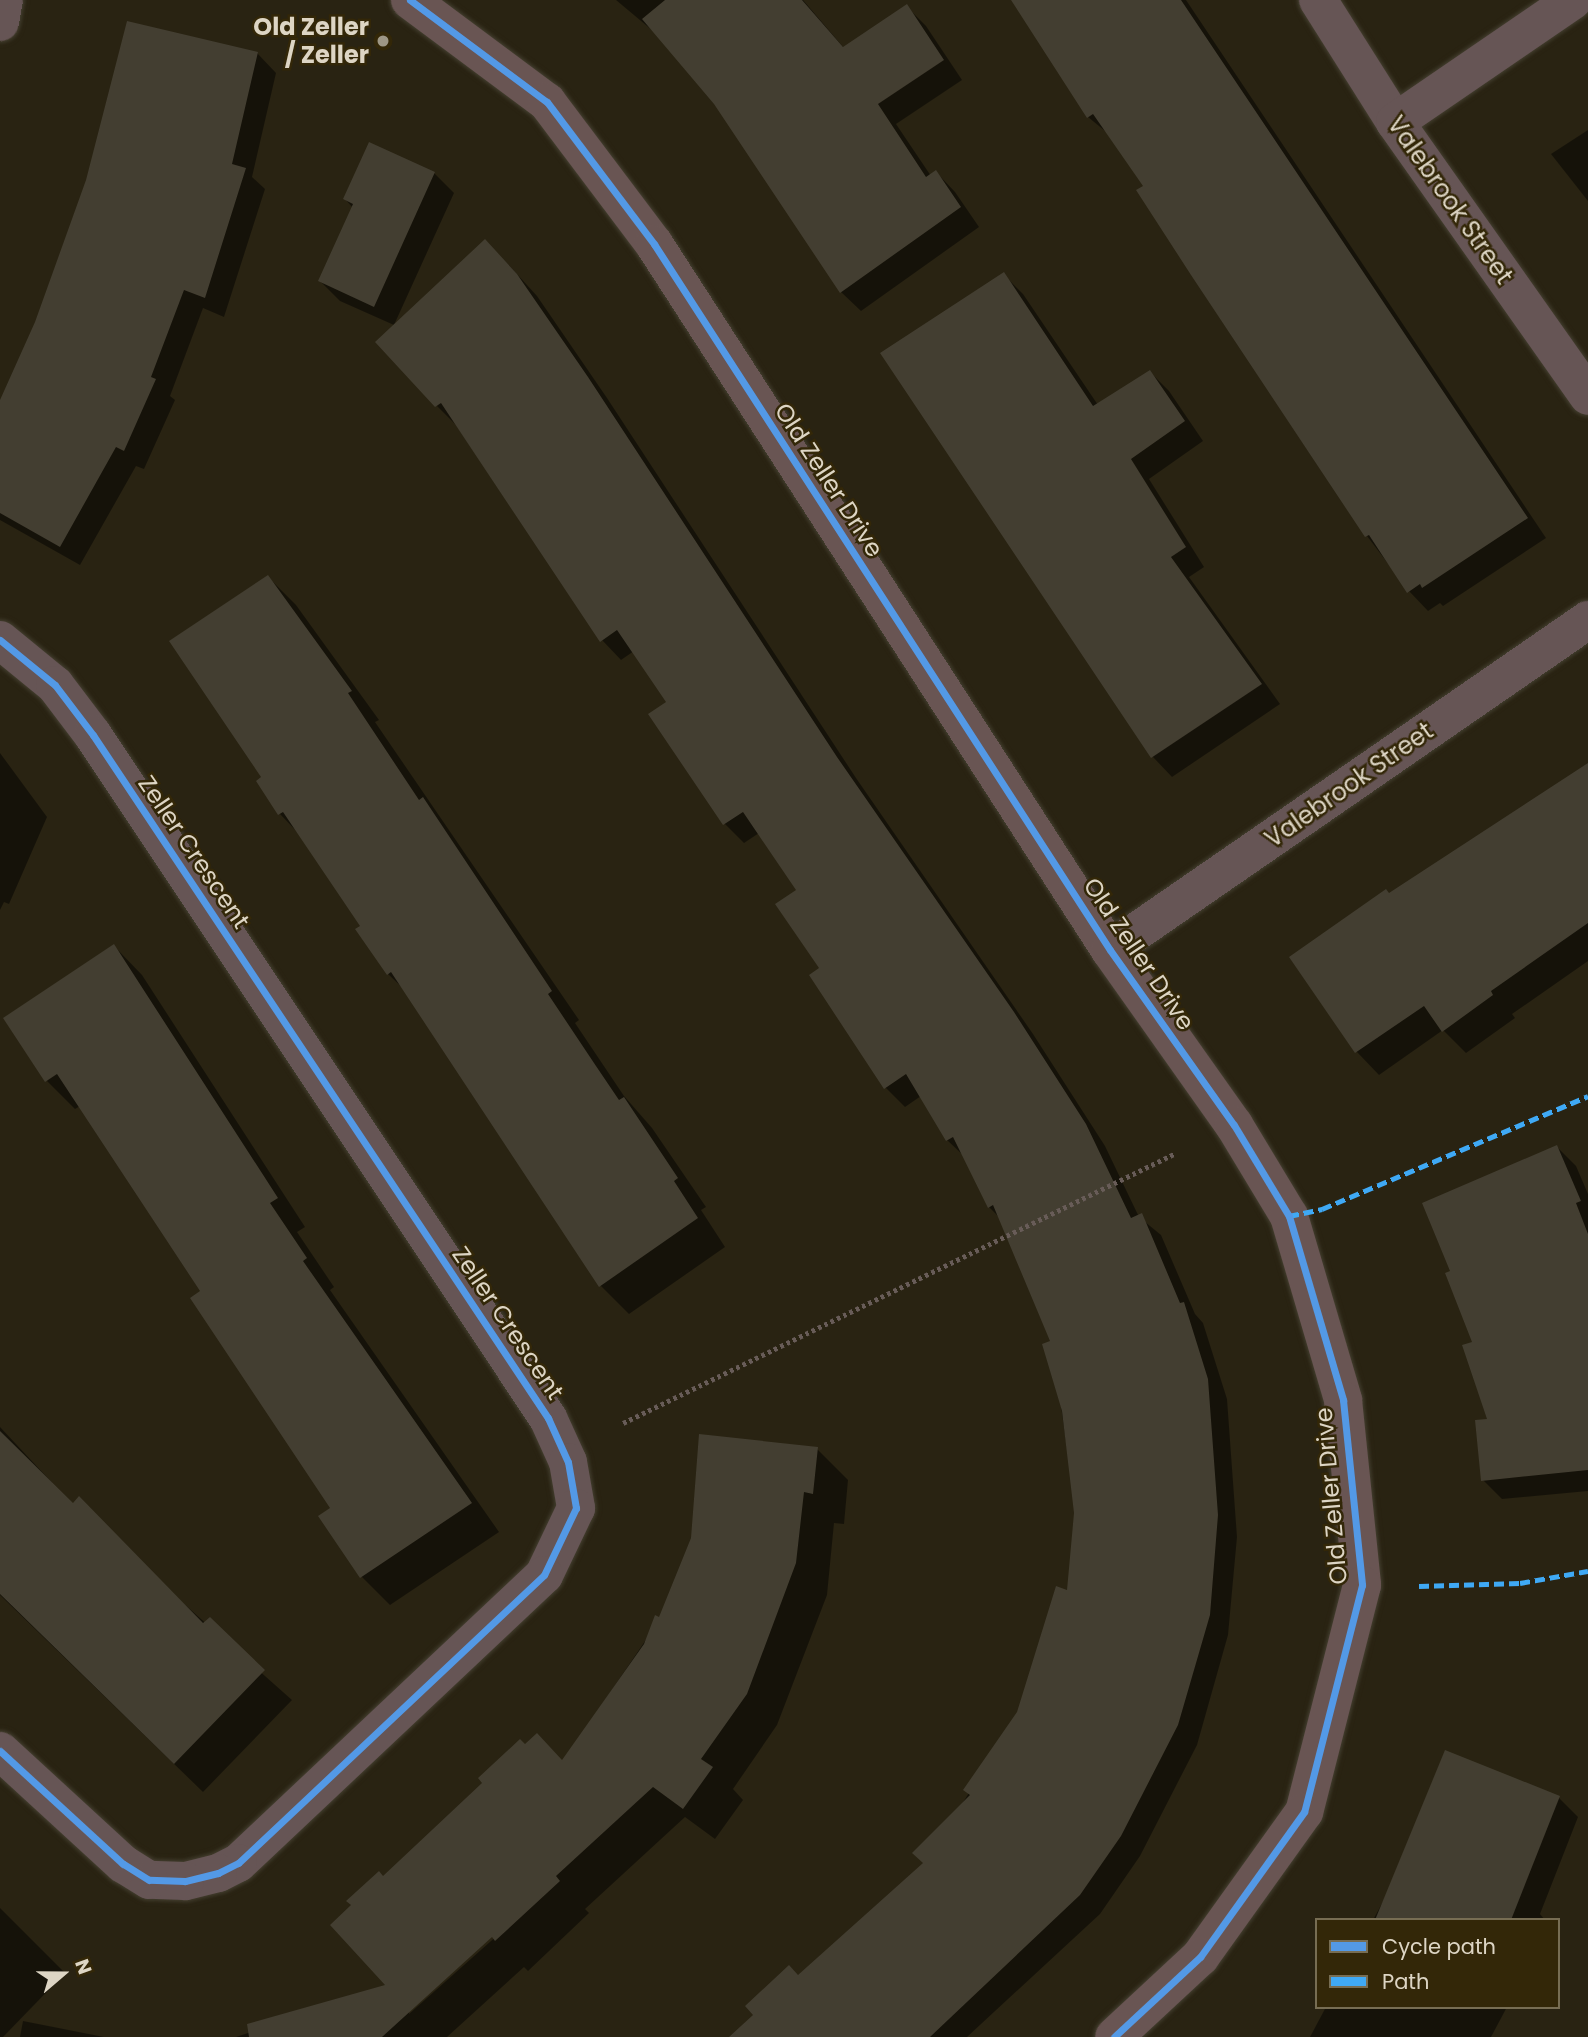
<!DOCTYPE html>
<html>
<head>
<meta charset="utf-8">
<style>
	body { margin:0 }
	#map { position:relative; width:1588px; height:2037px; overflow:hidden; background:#292312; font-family:Poppins,sans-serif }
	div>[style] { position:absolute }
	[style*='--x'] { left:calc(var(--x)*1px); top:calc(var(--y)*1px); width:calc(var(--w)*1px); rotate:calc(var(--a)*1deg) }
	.shadow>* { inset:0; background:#0007 }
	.building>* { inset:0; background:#433e31 }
	.path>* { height:4.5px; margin-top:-2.25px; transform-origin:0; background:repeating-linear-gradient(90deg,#685c58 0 3.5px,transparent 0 7px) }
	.roads { filter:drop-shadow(0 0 2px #443f30) drop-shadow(0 0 2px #443f30) }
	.street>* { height:38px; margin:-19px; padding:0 19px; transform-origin:19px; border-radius:19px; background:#655 }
	.secondary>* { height:38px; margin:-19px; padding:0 19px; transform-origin:19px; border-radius:19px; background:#695553 }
	.quiet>* { height:5px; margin-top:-2.5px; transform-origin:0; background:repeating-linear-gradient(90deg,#3fa9f5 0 10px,transparent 0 15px) }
	.cycleway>* { height:7px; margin:-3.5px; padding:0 3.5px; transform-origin:3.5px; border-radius:3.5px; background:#5399e6 }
	.dots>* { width:19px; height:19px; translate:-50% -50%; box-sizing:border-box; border:4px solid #332708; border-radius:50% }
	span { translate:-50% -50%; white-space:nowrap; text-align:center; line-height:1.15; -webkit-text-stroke:5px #332708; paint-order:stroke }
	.poi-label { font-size:24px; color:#ddd5c4; font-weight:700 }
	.right { translate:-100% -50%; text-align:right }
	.street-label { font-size:24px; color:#ddd5c4 }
	.legend { position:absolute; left:1315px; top:1918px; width:245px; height:91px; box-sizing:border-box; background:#332708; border:2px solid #776d53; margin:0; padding:9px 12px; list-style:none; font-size:21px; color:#ddd5c4 }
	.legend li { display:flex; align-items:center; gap:14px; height:35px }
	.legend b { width:35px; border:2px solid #776d53 }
	.north { position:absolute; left:28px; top:1939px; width:70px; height:70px; -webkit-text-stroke:5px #332708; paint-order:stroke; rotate:70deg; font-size:19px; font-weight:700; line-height:28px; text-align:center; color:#ddd5c4 }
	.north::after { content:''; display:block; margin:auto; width:24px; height:32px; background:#ddd5c4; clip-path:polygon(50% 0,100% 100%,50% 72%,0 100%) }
</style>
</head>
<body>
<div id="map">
	<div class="shadow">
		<div style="clip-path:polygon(616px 0,803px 0,844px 48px,907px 7px,926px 26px,962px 80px,896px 124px,931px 176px,936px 172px,955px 192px,979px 227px,861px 311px,841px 292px,715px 103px,659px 36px)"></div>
		<div style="clip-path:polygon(1014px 0,1186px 0,1546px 538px,1443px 606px,1440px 603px,1428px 611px,1409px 591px,1367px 536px,1193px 275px,1145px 187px,1110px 135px,1088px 117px)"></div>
		<div style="clip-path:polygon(257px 53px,276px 73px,252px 177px,265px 189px,224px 317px,203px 308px,170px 396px,175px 400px,144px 469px,136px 466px,80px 565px,0 520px,0 420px,88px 181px)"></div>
		<div style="clip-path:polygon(1588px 130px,1588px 201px,1551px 154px)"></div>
		<div style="clip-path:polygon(434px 173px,454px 193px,394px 325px,340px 301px,320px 281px,353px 208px,345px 199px)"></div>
		<div style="clip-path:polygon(504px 260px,537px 296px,607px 398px,856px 778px,1033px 1034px,1105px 1146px,1139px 1217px,1161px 1235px,1195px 1314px,1203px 1323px,1227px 1399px,1237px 1537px,1228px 1635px,1197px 1745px,1140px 1856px,1100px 1914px,967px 2037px,732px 2037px,925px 1863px,1019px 1713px,1069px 1592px,1076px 1513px,1052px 1342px,1001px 1219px,989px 1207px,965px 1157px,947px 1140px,921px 1096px,905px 1107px,886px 1088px,821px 969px,798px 890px,759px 833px,744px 843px,725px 824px,668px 703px,634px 651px,621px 660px,602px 640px,456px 425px,437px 406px)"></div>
		<div style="clip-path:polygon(1003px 274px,1023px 294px,1098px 405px,1150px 372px,1169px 391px,1203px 441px,1149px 479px,1204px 567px,1189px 577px,1280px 704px,1172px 777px,1153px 757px,882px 353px)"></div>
		<div style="clip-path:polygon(268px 577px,296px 605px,379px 720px,375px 722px,579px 1020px,575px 1023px,624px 1096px,652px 1128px,706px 1207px,701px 1210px,725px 1247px,629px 1314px,600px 1285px,408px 993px,388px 974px,363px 926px,302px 837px,280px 814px,258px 781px,263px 778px)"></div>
		<div style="clip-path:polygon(0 753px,47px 817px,9px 904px,4px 902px,0 910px)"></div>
		<div style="clip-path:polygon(1588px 765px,1588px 961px,1512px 1014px,1515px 1018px,1466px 1053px,1443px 1030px,1379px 1075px,1357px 1052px,1292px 957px)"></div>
		<div style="clip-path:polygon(114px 946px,142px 975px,305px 1227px,297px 1232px,334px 1287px,330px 1290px,499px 1532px,390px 1605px,362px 1577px,321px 1516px,332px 1509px,203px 1291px,80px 1106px,75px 1109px,47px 1081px)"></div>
		<div style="clip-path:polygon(1557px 1147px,1576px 1166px,1588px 1194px,1588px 1491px,1502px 1499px,1483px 1480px,1490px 1420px,1474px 1343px,1452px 1272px)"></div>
		<div style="clip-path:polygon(0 1427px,73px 1505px,292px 1700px,203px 1792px,0 1595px)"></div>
		<div style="clip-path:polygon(evenodd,817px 1449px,848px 1480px,844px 1524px,834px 1523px,827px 1595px,777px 1725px,733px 1789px,743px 1800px,715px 1839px,685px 1817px,585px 1909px,589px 1913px,528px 1971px,524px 1967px,447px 2037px,236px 2037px,389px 1986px,384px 1878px,525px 1746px,563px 1762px,660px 1619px,817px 1449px,497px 1930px,500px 1933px,409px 2014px,409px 2010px,497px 1930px)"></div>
		<div style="clip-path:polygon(1559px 1798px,1578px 1817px,1540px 1914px,1545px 1920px,1373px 1920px,1399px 1872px)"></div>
		<div style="clip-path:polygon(0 1908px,65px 1973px,3px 2037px,0 2037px)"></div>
		<div style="clip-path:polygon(1326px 2007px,1507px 2007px,1491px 2037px,1310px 2037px)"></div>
		<div style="clip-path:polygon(23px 2021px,104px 2037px,20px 2037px)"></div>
	</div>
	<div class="building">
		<div style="clip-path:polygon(665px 0,802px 0,843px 47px,907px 4px,944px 60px,878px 104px,926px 177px,936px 170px,961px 207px,840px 293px,714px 104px,642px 19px)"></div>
		<div style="clip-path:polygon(1011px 0,1181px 0,1528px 518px,1422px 588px,1420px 584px,1407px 593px,1369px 535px,1365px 537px,1191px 275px,1136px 190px,1143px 186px,1093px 114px,1087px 118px)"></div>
		<div style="clip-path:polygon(127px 21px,258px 52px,232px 164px,246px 168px,205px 298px,184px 290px,151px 377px,156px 379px,124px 451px,116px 447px,60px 547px,0 513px,0 400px,35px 322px,86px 180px)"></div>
		<div style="clip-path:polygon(369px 142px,435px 172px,374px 307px,318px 281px,353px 204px,343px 199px)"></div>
		<div style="clip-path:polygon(485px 239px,517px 274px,588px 377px,837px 757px,1014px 1012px,1086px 1124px,1131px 1218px,1142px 1213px,1180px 1303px,1184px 1302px,1208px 1379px,1218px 1515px,1210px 1615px,1178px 1725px,1121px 1836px,1080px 1895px,930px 2037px,729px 2037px,753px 2015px,745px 2006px,789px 1965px,798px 1975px,923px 1863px,912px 1853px,970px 1795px,963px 1790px,1017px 1712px,1056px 1586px,1067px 1590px,1074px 1513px,1062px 1411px,1042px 1344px,1050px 1341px,993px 1205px,988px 1208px,953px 1137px,946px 1141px,906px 1074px,884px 1089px,809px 975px,819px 968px,775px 904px,796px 890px,743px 812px,723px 825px,648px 714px,666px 702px,617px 630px,600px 642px,441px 403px,435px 407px,375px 342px)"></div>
		<div style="clip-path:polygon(1004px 272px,1093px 406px,1150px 370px,1185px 421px,1131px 459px,1186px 547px,1171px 557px,1262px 684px,1151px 758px,880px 353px)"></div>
		<div style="clip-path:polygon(268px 575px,352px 691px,348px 693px,419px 800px,423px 797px,552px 991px,548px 994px,596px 1066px,619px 1100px,624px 1097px,678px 1178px,674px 1181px,698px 1218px,599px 1287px,391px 972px,387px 975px,355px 929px,360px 926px,283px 812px,278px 815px,256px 781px,261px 777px,169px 641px)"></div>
		<div style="clip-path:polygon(1588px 763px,1588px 923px,1491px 991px,1493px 995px,1442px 1032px,1424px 1006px,1355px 1053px,1289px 957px,1386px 889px,1389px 893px)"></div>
		<div style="clip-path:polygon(114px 944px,278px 1198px,270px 1203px,307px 1258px,303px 1261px,472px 1503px,360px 1578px,318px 1516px,330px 1508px,190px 1298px,200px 1291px,57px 1074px,45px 1082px,3px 1018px)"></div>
		<div style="clip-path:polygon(1557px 1145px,1581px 1201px,1576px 1203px,1588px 1234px,1588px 1470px,1481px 1481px,1475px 1420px,1487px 1419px,1462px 1345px,1472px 1342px,1445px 1273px,1450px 1271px,1422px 1203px)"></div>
		<div style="clip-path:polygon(0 1431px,73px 1503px,79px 1496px,203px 1623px,210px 1617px,265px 1670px,174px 1764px,0 1594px)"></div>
		<div style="clip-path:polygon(699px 1434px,818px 1447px,813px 1494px,804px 1492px,796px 1563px,747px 1694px,701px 1759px,713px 1767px,683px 1809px,653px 1787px,556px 1876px,560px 1881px,495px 1941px,492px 1937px,382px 2037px,249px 2037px,247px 2024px,385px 1985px,330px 1925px,351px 1905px,346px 1901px,379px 1871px,383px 1876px,482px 1783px,478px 1778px,520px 1739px,525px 1744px,537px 1733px,562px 1760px,644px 1644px,655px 1615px,659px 1617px,691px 1538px)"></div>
		<div style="clip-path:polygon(1445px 1750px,1560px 1796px,1511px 1920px,1375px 1920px)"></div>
	</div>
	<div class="path">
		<div style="--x:623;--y:1423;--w:613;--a:-26.02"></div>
	</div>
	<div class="roads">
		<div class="street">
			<div style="--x:1318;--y:0;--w:144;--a:57.7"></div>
			<div style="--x:1395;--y:122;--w:335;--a:54.8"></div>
			<div style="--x:0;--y:22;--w:22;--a:-80"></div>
			<div style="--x:1395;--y:122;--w:216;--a:-34.4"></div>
			<div style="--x:0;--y:640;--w:71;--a:39.3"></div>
			<div style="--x:55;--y:685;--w:63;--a:52.8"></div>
			<div style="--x:93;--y:735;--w:821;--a:56.33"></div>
			<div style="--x:548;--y:1418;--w:48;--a:65.6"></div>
			<div style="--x:568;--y:1462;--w:47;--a:80.1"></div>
			<div style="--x:576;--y:1508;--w:74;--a:115.5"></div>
			<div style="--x:544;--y:1575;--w:420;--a:136.7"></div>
			<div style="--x:238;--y:1863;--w:22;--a:153"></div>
			<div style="--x:218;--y:1873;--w:34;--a:166"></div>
			<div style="--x:185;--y:1881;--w:36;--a:-178"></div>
			<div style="--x:149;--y:1880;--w:31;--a:-148"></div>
			<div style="--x:123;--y:1864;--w:167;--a:-137.4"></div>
			<div style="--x:1110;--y:950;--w:581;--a:-34.62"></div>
		</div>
		<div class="secondary">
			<div style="--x:410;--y:0;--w:171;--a:36.7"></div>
			<div style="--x:547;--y:102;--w:178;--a:53"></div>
			<div style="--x:654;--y:244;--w:840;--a:57.14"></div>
			<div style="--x:1110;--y:950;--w:214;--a:54.7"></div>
			<div style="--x:1234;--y:1125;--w:106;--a:58.9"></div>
			<div style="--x:1289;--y:1216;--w:192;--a:73.6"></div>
			<div style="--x:1343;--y:1400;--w:186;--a:84.1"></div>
			<div style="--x:1362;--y:1585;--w:234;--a:104.3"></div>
			<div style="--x:1304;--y:1812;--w:178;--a:125.6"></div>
			<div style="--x:1200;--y:1957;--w:117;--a:137.1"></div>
		</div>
	</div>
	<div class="quiet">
		<div style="--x:1289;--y:1216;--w:34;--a:-12"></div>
		<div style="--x:1322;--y:1209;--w:289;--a:-23"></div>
		<div style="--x:1419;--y:1586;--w:101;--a:-1.7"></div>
		<div style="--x:1520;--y:1583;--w:69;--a:-10"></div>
	</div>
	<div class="cycleway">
		<div style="--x:410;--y:0;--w:171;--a:36.7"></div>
		<div style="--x:547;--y:102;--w:178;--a:53"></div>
		<div style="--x:654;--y:244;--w:840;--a:57.14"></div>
		<div style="--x:1110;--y:950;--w:214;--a:54.7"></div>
		<div style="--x:1234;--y:1125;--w:106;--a:58.9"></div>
		<div style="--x:1289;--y:1216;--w:192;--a:73.6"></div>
		<div style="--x:1343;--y:1400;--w:186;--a:84.1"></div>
		<div style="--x:1362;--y:1585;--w:234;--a:104.3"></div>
		<div style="--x:1304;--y:1812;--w:178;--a:125.6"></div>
		<div style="--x:1200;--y:1957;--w:117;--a:137.1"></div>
		<div style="--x:0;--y:640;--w:71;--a:39.3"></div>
		<div style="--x:55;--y:685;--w:63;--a:52.8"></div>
		<div style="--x:93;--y:735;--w:821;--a:56.33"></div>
		<div style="--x:548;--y:1418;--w:48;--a:65.6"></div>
		<div style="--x:568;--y:1462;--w:47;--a:80.1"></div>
		<div style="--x:576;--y:1508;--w:74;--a:115.5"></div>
		<div style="--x:544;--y:1575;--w:420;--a:136.7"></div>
		<div style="--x:238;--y:1863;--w:22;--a:153"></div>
		<div style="--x:218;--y:1873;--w:34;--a:166"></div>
		<div style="--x:185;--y:1881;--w:36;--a:-178"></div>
		<div style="--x:149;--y:1880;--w:31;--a:-148"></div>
		<div style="--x:123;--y:1864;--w:167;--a:-137.4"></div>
	</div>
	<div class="dots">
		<div style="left:383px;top:41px;background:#9e9786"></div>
	</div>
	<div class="poi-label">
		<span class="right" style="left:369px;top:41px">Old Zeller<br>/ Zeller</span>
	</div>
	<div class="street-label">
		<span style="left:1450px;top:200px;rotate:55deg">Valebrook Street</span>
		<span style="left:829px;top:480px;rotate:57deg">Old Zeller Drive</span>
		<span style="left:1349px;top:785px;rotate:-35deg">Valebrook Street</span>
		<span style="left:194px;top:852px;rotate:56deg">Zeller Crescent</span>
		<span style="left:1139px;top:954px;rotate:56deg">Old Zeller Drive</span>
		<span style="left:508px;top:1323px;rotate:56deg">Zeller Crescent</span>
		<span style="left:1331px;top:1496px;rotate:-95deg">Old Zeller Drive</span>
	</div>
	<ul class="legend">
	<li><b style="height:9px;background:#5399e6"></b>Cycle path</li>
	<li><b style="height:9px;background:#3fa9f5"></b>Path</li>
	</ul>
	<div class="north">N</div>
</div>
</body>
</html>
